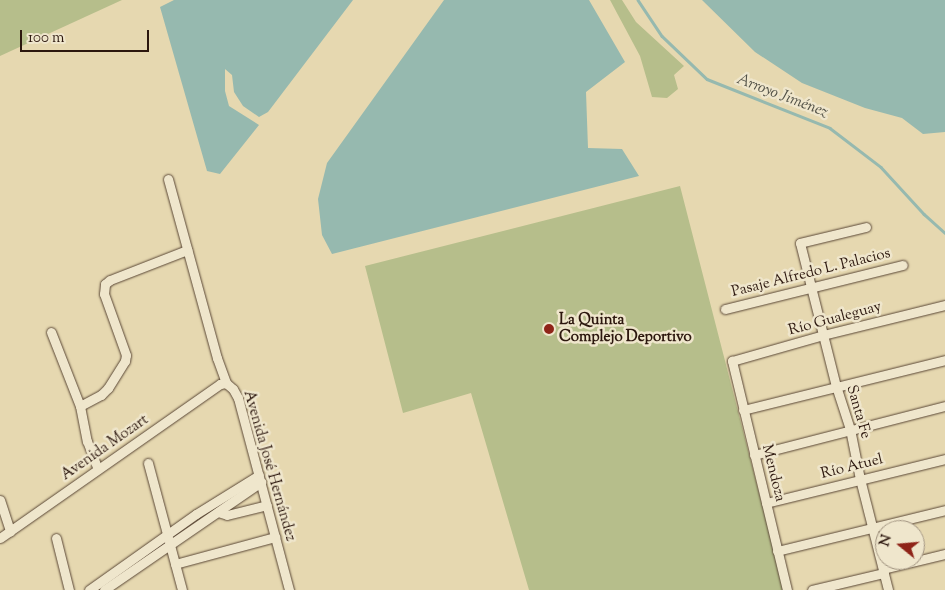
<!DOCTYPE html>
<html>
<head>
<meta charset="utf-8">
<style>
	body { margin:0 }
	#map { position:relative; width:945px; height:590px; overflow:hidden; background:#e6d8b0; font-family:"Sorts Mill Goudy",serif }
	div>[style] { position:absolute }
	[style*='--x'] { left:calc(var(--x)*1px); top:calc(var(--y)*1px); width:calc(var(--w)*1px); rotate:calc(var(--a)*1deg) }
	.green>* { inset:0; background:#b6be8b }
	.water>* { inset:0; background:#96b9af }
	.stream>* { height:2.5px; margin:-1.25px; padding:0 1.25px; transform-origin:1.25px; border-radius:1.25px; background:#96b9af }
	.roads { filter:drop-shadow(0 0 1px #5a4736) drop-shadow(0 0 1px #5a4736) }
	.street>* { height:9px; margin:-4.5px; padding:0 4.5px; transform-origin:4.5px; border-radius:4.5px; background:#efe6cc }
	.dots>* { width:14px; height:14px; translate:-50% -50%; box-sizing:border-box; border:2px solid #efe6cc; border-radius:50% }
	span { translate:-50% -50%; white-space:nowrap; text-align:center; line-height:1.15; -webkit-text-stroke:5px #efe6cc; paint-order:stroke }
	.street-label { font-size:15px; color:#2c170e }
	.poi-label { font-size:15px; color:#2c170e; font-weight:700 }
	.left { translate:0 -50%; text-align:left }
	.water-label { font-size:16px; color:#515046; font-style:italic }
	.north { position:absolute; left:875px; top:520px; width:50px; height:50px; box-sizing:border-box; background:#efe6cc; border:1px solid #a19380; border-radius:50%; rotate:287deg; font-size:14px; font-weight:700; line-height:20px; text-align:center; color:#2c170e }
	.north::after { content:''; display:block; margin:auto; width:18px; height:22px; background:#8f2418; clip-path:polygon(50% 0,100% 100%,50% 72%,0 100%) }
	.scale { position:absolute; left:20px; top:30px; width:129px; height:22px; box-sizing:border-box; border:2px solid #2c170e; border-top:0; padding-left:6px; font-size:15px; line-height:18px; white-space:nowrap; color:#2c170e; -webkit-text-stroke:4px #efe6cc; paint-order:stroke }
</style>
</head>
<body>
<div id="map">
	<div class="green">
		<div style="clip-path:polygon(0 0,122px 0,0 56px)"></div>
		<div style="clip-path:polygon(610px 0,622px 0,636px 22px,684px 66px,674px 75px,678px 89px,667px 98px,652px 97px,640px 56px)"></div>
		<div style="clip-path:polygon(680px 186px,784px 590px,529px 590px,471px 393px,403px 413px,365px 266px)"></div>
	</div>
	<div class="water">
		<div style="clip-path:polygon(174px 0,353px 0,268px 112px,259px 117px,243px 106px,234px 92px,232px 75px,225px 69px,225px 91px,229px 106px,259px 125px,220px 174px,207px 171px,160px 7px)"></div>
		<div style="clip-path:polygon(444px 0,589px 0,625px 62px,586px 92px,588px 148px,622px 149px,639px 176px,332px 254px,322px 235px,318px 199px,327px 163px)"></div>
		<div style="clip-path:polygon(702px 0,945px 0,945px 132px,923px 134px,902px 118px,865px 108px,802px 83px,755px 52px)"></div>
	</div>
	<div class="stream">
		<div style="--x:638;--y:0;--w:43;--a:56.3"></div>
		<div style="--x:662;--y:36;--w:62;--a:43.7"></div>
		<div style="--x:707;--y:79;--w:132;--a:21.7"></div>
		<div style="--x:830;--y:128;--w:64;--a:37.4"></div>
		<div style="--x:881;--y:167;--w:64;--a:47.5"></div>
		<div style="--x:924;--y:214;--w:28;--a:42"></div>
	</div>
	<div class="roads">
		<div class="street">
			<div style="--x:168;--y:179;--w:186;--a:74.7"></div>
			<div style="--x:217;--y:358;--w:27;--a:70"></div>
			<div style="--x:226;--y:383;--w:9;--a:41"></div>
			<div style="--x:233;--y:389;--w:10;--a:61"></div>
			<div style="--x:238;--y:398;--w:199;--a:75.1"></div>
			<div style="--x:866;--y:227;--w:68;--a:166.4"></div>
			<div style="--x:800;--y:243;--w:147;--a:75.9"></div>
			<div style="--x:836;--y:386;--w:45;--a:72"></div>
			<div style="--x:850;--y:429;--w:51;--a:78.7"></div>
			<div style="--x:860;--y:479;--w:114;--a:75.8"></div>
			<div style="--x:725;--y:309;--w:183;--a:-13.9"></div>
			<div style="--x:51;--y:332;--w:79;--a:68.6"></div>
			<div style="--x:80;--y:406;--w:36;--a:79"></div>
			<div style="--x:87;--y:441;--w:30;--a:69"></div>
			<div style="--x:80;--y:406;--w:24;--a:-28"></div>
			<div style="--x:101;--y:395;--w:10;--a:-45"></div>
			<div style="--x:108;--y:388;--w:32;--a:-58"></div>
			<div style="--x:125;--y:361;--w:6;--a:-81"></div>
			<div style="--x:126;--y:355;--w:65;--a:-109.8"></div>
			<div style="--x:104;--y:294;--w:10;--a:-84"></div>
			<div style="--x:105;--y:284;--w:6;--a:-39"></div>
			<div style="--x:110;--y:280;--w:83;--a:-21.3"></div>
			<div style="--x:743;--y:410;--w:208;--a:-13.9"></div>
			<div style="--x:754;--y:455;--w:197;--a:-14.4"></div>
			<div style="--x:148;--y:463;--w:131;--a:75"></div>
			<div style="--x:0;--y:500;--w:33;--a:72"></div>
			<div style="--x:766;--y:503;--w:184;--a:-13.8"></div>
			<div style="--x:218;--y:512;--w:9;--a:18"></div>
			<div style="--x:227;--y:515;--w:41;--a:-14"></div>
			<div style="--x:0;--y:538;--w:269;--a:-35"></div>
			<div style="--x:220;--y:384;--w:6;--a:-9"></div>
			<div style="--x:56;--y:538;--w:54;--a:76"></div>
			<div style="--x:777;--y:551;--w:173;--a:-13.7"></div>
			<div style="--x:175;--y:564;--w:104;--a:-15.1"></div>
			<div style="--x:883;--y:569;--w:64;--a:-13.6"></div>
			<div style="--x:89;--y:590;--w:131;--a:-35.4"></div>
			<div style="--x:196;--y:514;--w:74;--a:-31.8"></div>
			<div style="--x:104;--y:590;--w:191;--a:-34.5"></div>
			<div style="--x:787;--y:590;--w:236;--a:-103.5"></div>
			<div style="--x:732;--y:361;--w:95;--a:-15.9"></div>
			<div style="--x:823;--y:335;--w:126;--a:-13.8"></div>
			<div style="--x:812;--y:590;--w:74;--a:-13.3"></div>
		</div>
	</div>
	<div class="dots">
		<div style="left:549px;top:329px;background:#8f2418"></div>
	</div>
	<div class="street-label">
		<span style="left:811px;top:273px;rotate:-14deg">Pasaje Alfredo L. Palacios</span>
		<span style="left:835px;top:319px;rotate:-15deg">Río Gualeguay</span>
		<span style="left:858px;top:412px;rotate:74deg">Santa Fe</span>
		<span style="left:105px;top:448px;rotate:-35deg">Avenida Mozart</span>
		<span style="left:269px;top:466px;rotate:74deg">Avenida José Hernández</span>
		<span style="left:852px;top:467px;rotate:-14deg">Río Atuel</span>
		<span style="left:773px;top:473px;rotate:76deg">Mendoza</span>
	</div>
	<div class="poi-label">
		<span class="left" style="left:559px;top:329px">La Quinta<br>Complejo Deportivo</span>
	</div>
	<div class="water-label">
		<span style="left:782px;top:97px;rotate:21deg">Arroyo Jiménez</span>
	</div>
	<div class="north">N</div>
	<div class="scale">100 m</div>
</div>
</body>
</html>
